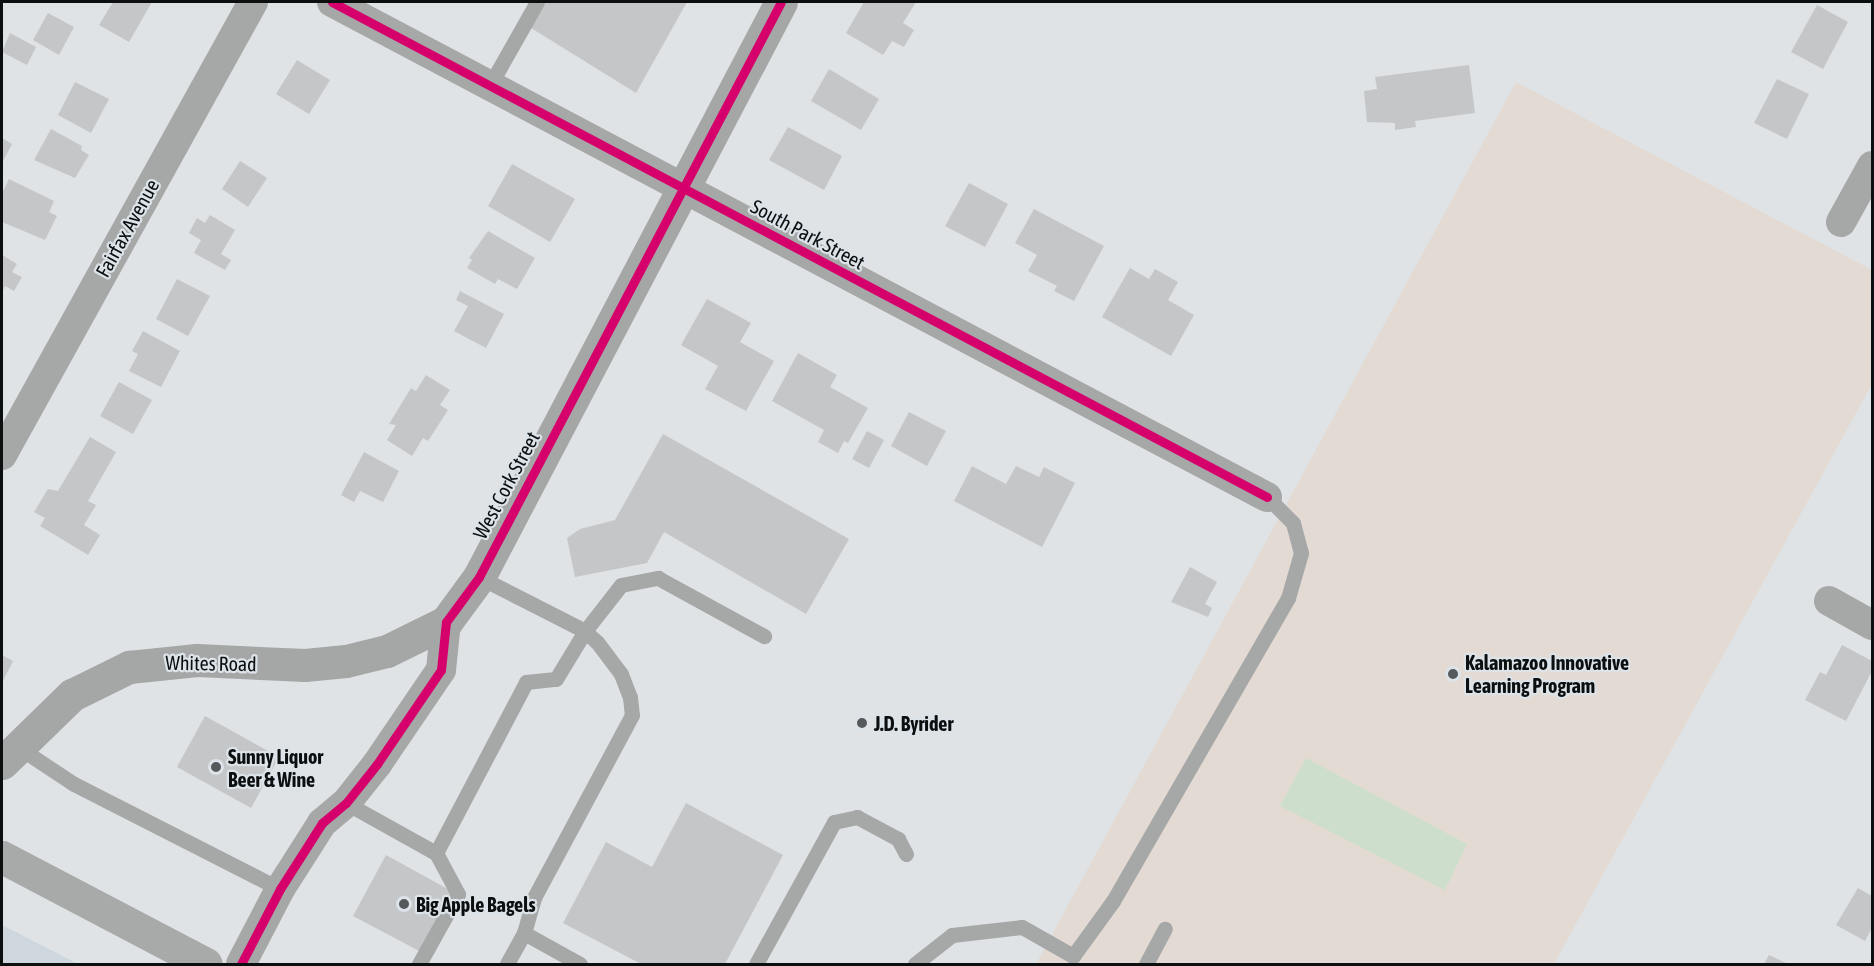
<!DOCTYPE html>
<html>
<head>
<meta charset="utf-8">
<style>
	body { margin:0 }
	#map { position:relative; width:1874px; height:966px; overflow:hidden; background:#dfe3e6; font-family:"Asap Condensed",sans-serif }
	div>[style] { position:absolute }
	[style*='--x'] { left:calc(var(--x)*1px); top:calc(var(--y)*1px); width:calc(var(--w)*1px); rotate:calc(var(--a)*1deg) }
	.built>* { inset:0; background:#cdd7dd }
	.education>* { inset:0; background:#e3dbd3 }
	.green>* { inset:0; background:#cedecd }
	.building>* { inset:0; background:#c5c6c7 }
	.lane>* { height:15px; margin:-7.5px; padding:0 7.5px; transform-origin:7.5px; border-radius:7.5px; background:#a6a7a7 }
	.street>* { height:30px; margin:-15px; padding:0 15px; transform-origin:15px; border-radius:15px; background:#a6a7a7 }
	.secondary>* { height:33px; margin:-16.5px; padding:0 16.5px; transform-origin:16.5px; border-radius:16.5px; background:#a5a7a6 }
	.primary>* { height:33px; margin:-16.5px; padding:0 16.5px; transform-origin:16.5px; border-radius:16.5px; background:#a8aaaa }
	.cycleway>* { height:9px; margin:-4.5px; padding:0 4.5px; transform-origin:4.5px; border-radius:4.5px; background:#d6006c }
	.dots>* { width:16px; height:16px; translate:-50% -50%; box-sizing:border-box; border:3px solid #dce3e9; border-radius:50% }
	span { translate:-50% -50%; white-space:nowrap; text-align:center; line-height:1.15; -webkit-text-stroke:4.5px #dce3e9; paint-order:stroke }
	.street-label { font-size:20px; color:#0c0f10 }
	.poi-label { font-size:20px; color:#0c0f10; font-weight:700 }
	.left { translate:0 -50%; text-align:left }
	.frame { position:absolute; inset:0; border:3px solid #0c0f10; pointer-events:none }
</style>
</head>
<body>
<div id="map">
	<div class="built">
		<div style="clip-path:polygon(2px 925px,78px 964px,2px 964px)"></div>
	</div>
	<div class="education">
		<div style="clip-path:polygon(1516px 82px,1872px 270px,1872px 384px,1554px 964px,1036px 964px)"></div>
	</div>
	<div class="green">
		<div style="clip-path:polygon(1306px 758px,1467px 844px,1445px 890px,1280px 806px)"></div>
	</div>
	<div class="building">
		<div style="clip-path:polygon(113px 2px,152px 2px,129px 42px,99px 25px)"></div>
		<div style="clip-path:polygon(545px 2px,687px 2px,636px 93px,531px 28px)"></div>
		<div style="clip-path:polygon(864px 2px,916px 2px,903px 23px,914px 30px,904px 47px,892px 41px,883px 55px,846px 33px)"></div>
		<div style="clip-path:polygon(1817px 5px,1848px 22px,1823px 69px,1791px 52px)"></div>
		<div style="clip-path:polygon(48px 13px,74px 27px,59px 55px,33px 40px)"></div>
		<div style="clip-path:polygon(10px 33px,36px 47px,27px 65px,2px 52px)"></div>
		<div style="clip-path:polygon(297px 60px,330px 80px,309px 114px,276px 94px)"></div>
		<div style="clip-path:polygon(1469px 65px,1475px 113px,1415px 121px,1416px 127px,1395px 130px,1395px 123px,1367px 122px,1364px 91px,1377px 89px,1375px 77px)"></div>
		<div style="clip-path:polygon(829px 69px,879px 99px,861px 130px,811px 101px)"></div>
		<div style="clip-path:polygon(1777px 79px,1809px 94px,1787px 139px,1754px 123px)"></div>
		<div style="clip-path:polygon(75px 82px,109px 99px,91px 133px,58px 115px)"></div>
		<div style="clip-path:polygon(788px 127px,842px 156px,824px 190px,769px 160px)"></div>
		<div style="clip-path:polygon(51px 129px,82px 146px,81px 150px,89px 155px,75px 178px,34px 160px)"></div>
		<div style="clip-path:polygon(2px 138px,12px 144px,3px 161px,2px 160px)"></div>
		<div style="clip-path:polygon(240px 161px,267px 178px,248px 207px,222px 189px)"></div>
		<div style="clip-path:polygon(512px 164px,575px 199px,550px 242px,488px 206px)"></div>
		<div style="clip-path:polygon(9px 179px,54px 201px,49px 212px,57px 216px,45px 240px,2px 222px,2px 193px)"></div>
		<div style="clip-path:polygon(969px 183px,1008px 204px,985px 247px,945px 226px)"></div>
		<div style="clip-path:polygon(1034px 209px,1104px 246px,1074px 301px,1054px 291px,1057px 286px,1028px 271px,1037px 255px,1015px 243px)"></div>
		<div style="clip-path:polygon(210px 215px,235px 230px,221px 254px,231px 260px,225px 270px,194px 253px,201px 240px,189px 233px,197px 218px,205px 223px)"></div>
		<div style="clip-path:polygon(488px 231px,535px 258px,517px 289px,498px 279px,495px 284px,467px 268px,472px 260px,469px 258px)"></div>
		<div style="clip-path:polygon(2px 255px,17px 264px,12px 272px,22px 277px,14px 291px,5px 286px,2px 292px)"></div>
		<div style="clip-path:polygon(1130px 268px,1149px 279px,1155px 269px,1178px 282px,1168px 300px,1194px 315px,1171px 356px,1102px 317px)"></div>
		<div style="clip-path:polygon(177px 279px,210px 296px,188px 336px,156px 319px)"></div>
		<div style="clip-path:polygon(460px 291px,504px 314px,486px 348px,454px 331px,468px 306px,456px 300px)"></div>
		<div style="clip-path:polygon(707px 299px,751px 323px,740px 342px,774px 361px,746px 411px,705px 389px,718px 366px,681px 345px)"></div>
		<div style="clip-path:polygon(143px 331px,180px 351px,161px 387px,129px 371px,138px 354px,132px 351px)"></div>
		<div style="clip-path:polygon(798px 353px,837px 375px,830px 387px,868px 408px,848px 443px,844px 441px,838px 453px,818px 442px,824px 430px,772px 401px)"></div>
		<div style="clip-path:polygon(426px 375px,450px 390px,440px 405px,448px 410px,428px 441px,423px 438px,412px 456px,387px 440px,396px 425px,389px 424px,411px 388px,416px 391px)"></div>
		<div style="clip-path:polygon(119px 382px,152px 400px,133px 434px,100px 416px)"></div>
		<div style="clip-path:polygon(909px 412px,946px 431px,927px 466px,891px 446px)"></div>
		<div style="clip-path:polygon(867px 431px,884px 440px,869px 468px,852px 459px)"></div>
		<div style="clip-path:polygon(663px 434px,849px 539px,806px 614px,664px 532px,647px 563px,575px 577px,567px 538px,580px 529px,615px 520px)"></div>
		<div style="clip-path:polygon(90px 437px,116px 452px,88px 501px,96px 505px,84px 525px,100px 535px,88px 555px,40px 526px,45px 518px,34px 512px,48px 489px,58px 491px)"></div>
		<div style="clip-path:polygon(364px 452px,399px 471px,383px 502px,360px 491px,354px 502px,341px 495px)"></div>
		<div style="clip-path:polygon(972px 466px,1006px 484px,1016px 466px,1039px 477px,1044px 467px,1075px 483px,1042px 547px,954px 501px)"></div>
		<div style="clip-path:polygon(1190px 567px,1217px 582px,1205px 604px,1212px 608px,1208px 617px,1171px 602px)"></div>
		<div style="clip-path:polygon(1842px 645px,1872px 661px,1872px 671px,1846px 721px,1805px 700px,1820px 672px,1826px 675px)"></div>
		<div style="clip-path:polygon(2px 655px,13px 661px,2px 683px)"></div>
		<div style="clip-path:polygon(205px 716px,279px 757px,251px 808px,177px 767px)"></div>
		<div style="clip-path:polygon(686px 803px,783px 855px,725px 964px,641px 964px,563px 923px,606px 842px,652px 867px)"></div>
		<div style="clip-path:polygon(386px 855px,455px 893px,423px 953px,353px 916px)"></div>
		<div style="clip-path:polygon(1858px 888px,1872px 896px,1872px 928px,1865px 941px,1836px 925px)"></div>
		<div style="clip-path:polygon(1769px 955px,1788px 964px,1764px 964px)"></div>
	</div>
	<div class="lane">
		<div style="--x:490;--y:85;--w:95;--a:-60.5"></div>
		<div style="--x:479;--y:577;--w:119;--a:27"></div>
		<div style="--x:585;--y:631;--w:58;--a:-52"></div>
		<div style="--x:621;--y:585;--w:38;--a:-11"></div>
		<div style="--x:658;--y:578;--w:121;--a:28.7"></div>
		<div style="--x:18;--y:747;--w:67;--a:33.5"></div>
		<div style="--x:74;--y:784;--w:231;--a:27"></div>
		<div style="--x:346;--y:803;--w:103;--a:29.1"></div>
		<div style="--x:436;--y:853;--w:193;--a:-62.2"></div>
		<div style="--x:526;--y:682;--w:30;--a:-6"></div>
		<div style="--x:556;--y:679;--w:56;--a:-58.9"></div>
		<div style="--x:585;--y:631;--w:16;--a:43"></div>
		<div style="--x:597;--y:642;--w:40;--a:53"></div>
		<div style="--x:621;--y:674;--w:25;--a:69"></div>
		<div style="--x:630;--y:697;--w:18;--a:84"></div>
		<div style="--x:632;--y:715;--w:208;--a:118.2"></div>
		<div style="--x:534;--y:898;--w:36;--a:106"></div>
		<div style="--x:524;--y:933;--w:35;--a:119"></div>
		<div style="--x:524;--y:933;--w:64;--a:29"></div>
		<div style="--x:419;--y:964;--w:80;--a:-60.9"></div>
		<div style="--x:458;--y:894;--w:47;--a:-118.2"></div>
		<div style="--x:756;--y:964;--w:162;--a:-61.2"></div>
		<div style="--x:834;--y:822;--w:24;--a:-12"></div>
		<div style="--x:857;--y:817;--w:47;--a:28.2"></div>
		<div style="--x:898;--y:839;--w:17;--a:62"></div>
		<div style="--x:915;--y:964;--w:47;--a:-38.1"></div>
		<div style="--x:952;--y:935;--w:70;--a:-6.5"></div>
		<div style="--x:1022;--y:927;--w:59;--a:29.6"></div>
		<div style="--x:1073;--y:956;--w:68;--a:-54"></div>
		<div style="--x:1113;--y:901;--w:350;--a:-60"></div>
		<div style="--x:1288;--y:598;--w:47;--a:-73.9"></div>
		<div style="--x:1301;--y:553;--w:31;--a:-105"></div>
		<div style="--x:1293;--y:523;--w:37;--a:-135"></div>
		<div style="--x:1146;--y:964;--w:40;--a:-62"></div>
	</div>
	<div class="street">
		<div style="--x:332;--y:2;--w:1058;--a:27.9"></div>
		<div style="--x:1841;--y:222;--w:64;--a:-61"></div>
		<div style="--x:2;--y:455;--w:518;--a:-61.01"></div>
		<div style="--x:1829;--y:601;--w:49;--a:29.2"></div>
		<div style="--x:241;--y:964;--w:85;--a:-62.5"></div>
		<div style="--x:280;--y:889;--w:78;--a:-57.5"></div>
		<div style="--x:322;--y:823;--w:31;--a:-40"></div>
		<div style="--x:346;--y:803;--w:50;--a:-51.5"></div>
		<div style="--x:377;--y:764;--w:114;--a:-55.8"></div>
		<div style="--x:441;--y:670;--w:48;--a:-84.1"></div>
	</div>
	<div class="secondary">
		<div style="--x:2;--y:763;--w:98;--a:-44.2"></div>
		<div style="--x:72;--y:695;--w:64;--a:-26.2"></div>
		<div style="--x:129;--y:667;--w:68;--a:-5.9"></div>
		<div style="--x:197;--y:660;--w:108;--a:2.7"></div>
		<div style="--x:305;--y:665;--w:41;--a:-5.6"></div>
		<div style="--x:346;--y:661;--w:42;--a:-13.7"></div>
		<div style="--x:387;--y:651;--w:66;--a:-26.2"></div>
		<div style="--x:446;--y:622;--w:56;--a:-53.7"></div>
		<div style="--x:479;--y:577;--w:649;--a:-62.29"></div>
	</div>
	<div class="primary">
		<div style="--x:2;--y:857;--w:230;--a:27.7"></div>
	</div>
	<div class="cycleway">
		<div style="--x:332;--y:2;--w:1058;--a:27.9"></div>
		<div style="--x:241;--y:964;--w:85;--a:-62.5"></div>
		<div style="--x:280;--y:889;--w:78;--a:-57.5"></div>
		<div style="--x:322;--y:823;--w:31;--a:-40"></div>
		<div style="--x:346;--y:803;--w:50;--a:-51.5"></div>
		<div style="--x:377;--y:764;--w:114;--a:-55.8"></div>
		<div style="--x:441;--y:670;--w:48;--a:-84.1"></div>
		<div style="--x:446;--y:622;--w:56;--a:-53.7"></div>
		<div style="--x:479;--y:577;--w:649;--a:-62.29"></div>
	</div>
	<div class="dots">
		<div style="left:1453px;top:674px;background:#56595b"></div>
		<div style="left:862px;top:723px;background:#56595b"></div>
		<div style="left:216px;top:767px;background:#56595b"></div>
		<div style="left:404px;top:904px;background:#56595b"></div>
	</div>
	<div class="street-label">
		<span style="left:127px;top:228px;rotate:-61deg">Fairfax Avenue</span>
		<span style="left:808px;top:234px;rotate:28deg">South Park Street</span>
		<span style="left:506px;top:485px;rotate:-62deg">West Cork Street</span>
		<span style="left:211px;top:663px;rotate:1deg">Whites Road</span>
	</div>
	<div class="poi-label">
		<span class="left" style="left:1465px;top:674px">Kalamazoo Innovative<br>Learning Program</span>
		<span class="left" style="left:874px;top:723px">J.D. Byrider</span>
		<span class="left" style="left:228px;top:768px">Sunny Liquor<br>Beer &amp; Wine</span>
		<span class="left" style="left:416px;top:904px">Big Apple Bagels</span>
	</div>
	<div class="frame"></div>
</div>
</body>
</html>
